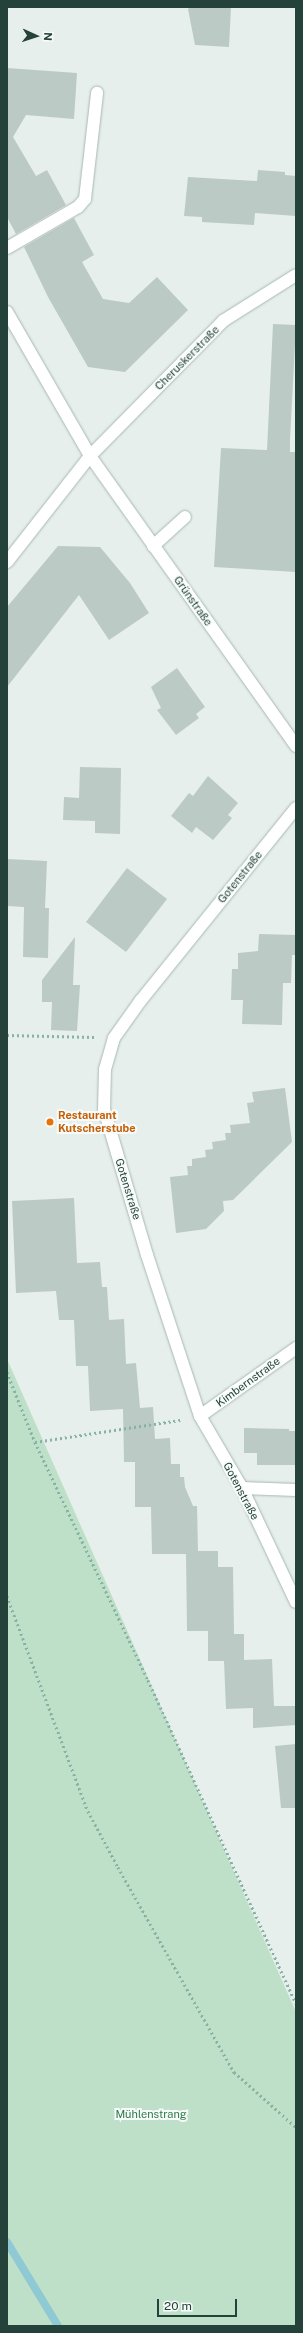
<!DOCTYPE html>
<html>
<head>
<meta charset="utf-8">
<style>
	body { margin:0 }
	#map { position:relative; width:303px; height:2333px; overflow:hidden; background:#e6efeb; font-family:"Public Sans",sans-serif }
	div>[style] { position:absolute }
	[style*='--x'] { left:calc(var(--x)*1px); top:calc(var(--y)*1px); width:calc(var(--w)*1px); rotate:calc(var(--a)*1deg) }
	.green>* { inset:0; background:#bfe0c8 }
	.stream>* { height:8px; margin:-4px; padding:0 4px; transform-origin:4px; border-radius:4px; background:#8ec9d4 }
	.building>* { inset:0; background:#bbcac4 }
	.path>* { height:2.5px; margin-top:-1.25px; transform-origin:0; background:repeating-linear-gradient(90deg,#86b3a5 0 2px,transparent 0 5px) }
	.roads { filter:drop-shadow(0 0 1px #a8b8b2) drop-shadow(0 0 1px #a8b8b2) }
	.lane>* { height:12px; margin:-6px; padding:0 6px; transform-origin:6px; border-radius:6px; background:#fff }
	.street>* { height:12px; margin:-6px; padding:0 6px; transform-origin:6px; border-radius:6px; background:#fff }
	.dots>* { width:11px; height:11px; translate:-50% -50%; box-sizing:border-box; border:2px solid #f7fbf9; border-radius:50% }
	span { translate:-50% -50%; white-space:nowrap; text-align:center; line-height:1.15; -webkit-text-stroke:4px #f7fbf9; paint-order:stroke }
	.street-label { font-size:11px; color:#24423a }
	.food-label { font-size:11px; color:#c56008; font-weight:700 }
	.left { translate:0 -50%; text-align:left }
	.park-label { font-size:11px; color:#2d7a4b }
	.frame { position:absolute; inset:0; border:8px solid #24423a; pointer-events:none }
	.north { position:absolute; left:16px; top:16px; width:40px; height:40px; -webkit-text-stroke:3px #f7fbf9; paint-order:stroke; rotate:93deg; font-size:11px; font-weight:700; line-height:16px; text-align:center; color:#24423a }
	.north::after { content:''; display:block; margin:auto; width:14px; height:18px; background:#24423a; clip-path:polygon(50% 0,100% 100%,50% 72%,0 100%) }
	.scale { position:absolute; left:157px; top:2299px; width:80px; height:18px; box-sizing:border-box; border:2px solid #24423a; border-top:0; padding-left:5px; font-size:12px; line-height:14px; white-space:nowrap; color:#24423a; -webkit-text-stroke:3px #f7fbf9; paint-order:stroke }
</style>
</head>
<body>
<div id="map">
	<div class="green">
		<div style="clip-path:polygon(7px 1359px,296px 2012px,296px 2326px,7px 2326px)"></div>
	</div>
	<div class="stream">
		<div style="--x:7;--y:2242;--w:98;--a:58.7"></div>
	</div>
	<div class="building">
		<div style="clip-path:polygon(191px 7px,231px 7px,229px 47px,195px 45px,188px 9px)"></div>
		<div style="clip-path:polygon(7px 68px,77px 73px,74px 119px,26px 115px,13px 137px,36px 176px,47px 170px,66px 205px,16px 234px,7px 217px)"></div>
		<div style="clip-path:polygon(258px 170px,285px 172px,285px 175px,296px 176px,296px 216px,255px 213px,254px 225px,202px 222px,202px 217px,184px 216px,188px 177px,257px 181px)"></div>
		<div style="clip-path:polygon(74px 218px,94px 255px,82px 262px,103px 299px,129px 303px,157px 277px,188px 310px,125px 372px,88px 367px,48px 297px,24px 247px)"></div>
		<div style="clip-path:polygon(273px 324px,296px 325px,290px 440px,290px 452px,296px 452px,296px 572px,214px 567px,221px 448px,267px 450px)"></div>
		<div style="clip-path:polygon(58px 546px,100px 547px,130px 583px,149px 613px,109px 640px,79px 595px,7px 687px,7px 607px)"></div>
		<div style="clip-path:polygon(177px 668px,205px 707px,196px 714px,199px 718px,176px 735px,157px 710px,161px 708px,151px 687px)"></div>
		<div style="clip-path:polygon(80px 767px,121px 768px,120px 834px,95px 833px,95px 821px,63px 820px,64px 797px,79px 798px)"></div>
		<div style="clip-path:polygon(208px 776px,238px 803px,228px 815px,232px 818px,213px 840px,196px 827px,192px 833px,171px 816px,189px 793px,193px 796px)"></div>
		<div style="clip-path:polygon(7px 859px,47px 861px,45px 908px,49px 908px,48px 958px,23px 957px,24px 907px,7px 906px)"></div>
		<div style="clip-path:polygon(127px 868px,167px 899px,126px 952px,86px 922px)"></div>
		<div style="clip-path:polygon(259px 934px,296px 935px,296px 955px,292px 955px,291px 983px,283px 983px,282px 1025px,242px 1024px,243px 1000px,231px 1000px,232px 969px,238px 969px,238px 953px,258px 951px)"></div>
		<div style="clip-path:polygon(75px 937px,73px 985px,80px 985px,77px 1031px,51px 1030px,52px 1002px,42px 1002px,42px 980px)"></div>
		<div style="clip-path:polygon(285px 1088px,292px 1142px,233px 1200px,223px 1201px,224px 1211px,206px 1229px,176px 1233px,170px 1177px,188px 1175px,187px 1166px,192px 1166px,192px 1159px,206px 1157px,205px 1150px,213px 1149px,212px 1142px,226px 1140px,225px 1133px,231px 1133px,230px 1125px,250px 1123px,247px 1103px,254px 1102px,252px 1092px)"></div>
		<div style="clip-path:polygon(74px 1198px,77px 1263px,100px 1262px,102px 1287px,107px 1287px,109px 1320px,124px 1319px,126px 1364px,136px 1363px,140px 1408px,153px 1407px,155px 1439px,170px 1438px,171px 1464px,180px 1464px,180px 1477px,184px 1477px,185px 1487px,193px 1506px,197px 1506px,198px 1551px,218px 1551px,218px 1567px,233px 1567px,234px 1634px,244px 1634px,244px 1660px,272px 1659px,274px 1706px,296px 1706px,296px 1725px,253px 1728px,253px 1708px,226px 1709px,224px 1661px,208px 1661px,208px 1631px,187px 1631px,186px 1554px,152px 1554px,151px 1507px,135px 1507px,135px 1462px,124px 1462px,123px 1409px,90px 1411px,88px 1366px,76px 1366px,74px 1320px,59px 1320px,56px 1291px,16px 1293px,12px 1201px)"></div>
		<div style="clip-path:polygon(244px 1428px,289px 1429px,289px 1431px,296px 1431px,296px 1465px,257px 1465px,257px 1453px,244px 1453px)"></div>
		<div style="clip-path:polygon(296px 1744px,296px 1808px,281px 1808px,275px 1746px)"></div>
	</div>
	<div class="path">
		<div style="--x:7;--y:1035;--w:87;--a:1.3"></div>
		<div style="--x:7;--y:1372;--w:75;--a:68.2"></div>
		<div style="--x:35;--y:1442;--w:263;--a:64.6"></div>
		<div style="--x:148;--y:1680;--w:356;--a:65.4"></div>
		<div style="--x:35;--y:1442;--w:147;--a:-8.6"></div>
		<div style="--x:7;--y:1596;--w:230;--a:69.4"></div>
		<div style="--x:88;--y:1811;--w:64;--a:61.8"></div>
		<div style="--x:118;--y:1867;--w:236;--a:60.5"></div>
		<div style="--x:234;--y:2072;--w:83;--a:41.6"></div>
	</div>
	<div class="roads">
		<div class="lane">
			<div style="--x:7;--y:248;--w:82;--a:-30"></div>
			<div style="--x:78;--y:207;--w:11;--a:-49"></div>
			<div style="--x:85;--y:199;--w:107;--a:-83.5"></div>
			<div style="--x:153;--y:546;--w:43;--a:-42.2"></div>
		</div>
		<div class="street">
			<div style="--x:7;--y:312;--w:166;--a:60"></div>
			<div style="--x:90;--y:456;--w:356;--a:54.6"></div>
			<div style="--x:7;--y:562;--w:135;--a:-51.9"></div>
			<div style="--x:90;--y:456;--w:190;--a:-45.4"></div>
			<div style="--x:223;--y:321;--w:86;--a:-32.2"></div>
			<div style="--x:296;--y:808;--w:247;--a:128.9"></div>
			<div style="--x:141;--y:1000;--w:47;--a:125.4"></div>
			<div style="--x:114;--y:1038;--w:32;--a:106"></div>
			<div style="--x:105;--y:1069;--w:40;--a:91.4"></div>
			<div style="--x:104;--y:1109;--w:152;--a:73.6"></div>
			<div style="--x:147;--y:1255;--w:169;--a:71.8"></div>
			<div style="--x:200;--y:1416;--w:83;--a:59.7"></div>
			<div style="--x:242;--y:1488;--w:126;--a:64.7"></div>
			<div style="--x:200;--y:1416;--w:118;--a:-35.3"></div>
			<div style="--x:242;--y:1488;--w:54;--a:2.1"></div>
		</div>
	</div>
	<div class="dots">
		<div style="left:50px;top:1122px;background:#e8710a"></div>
	</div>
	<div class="street-label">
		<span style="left:187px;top:358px;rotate:-45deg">Cheruskerstraße</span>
		<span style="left:193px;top:601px;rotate:55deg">Grünstraße</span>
		<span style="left:240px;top:877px;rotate:-51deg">Gotenstraße</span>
		<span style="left:128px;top:1189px;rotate:73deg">Gotenstraße</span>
		<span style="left:248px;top:1382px;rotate:-36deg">Kimbernstraße</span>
		<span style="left:241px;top:1491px;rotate:62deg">Gotenstraße</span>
	</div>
	<div class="food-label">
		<span class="left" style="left:58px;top:1122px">Restaurant<br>Kutscherstube</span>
	</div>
	<div class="park-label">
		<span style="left:151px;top:2114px">Mühlenstrang</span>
	</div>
	<div class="frame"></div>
	<div class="north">N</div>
	<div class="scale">20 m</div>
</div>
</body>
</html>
